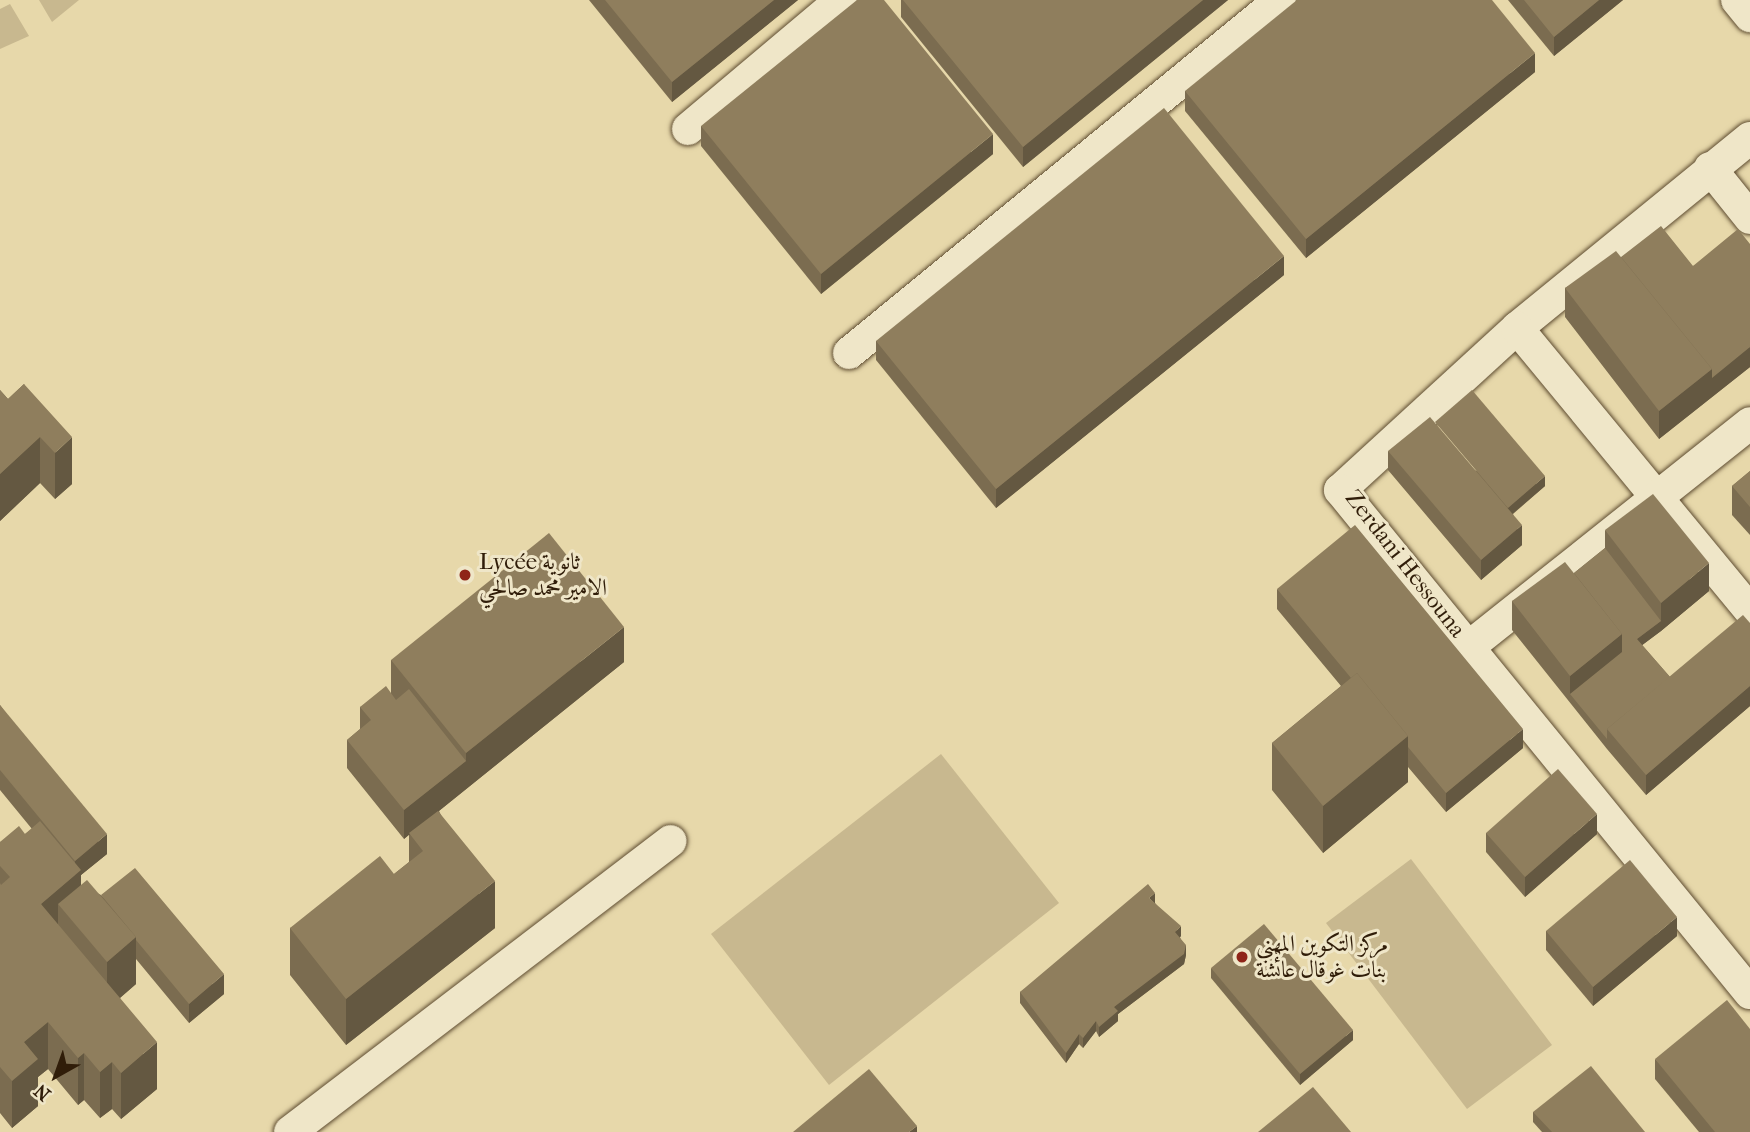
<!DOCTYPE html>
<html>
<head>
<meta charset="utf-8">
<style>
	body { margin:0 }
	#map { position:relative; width:1750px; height:1132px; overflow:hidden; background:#e7d8aa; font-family:"IM FELL French Canon",Amiri,serif }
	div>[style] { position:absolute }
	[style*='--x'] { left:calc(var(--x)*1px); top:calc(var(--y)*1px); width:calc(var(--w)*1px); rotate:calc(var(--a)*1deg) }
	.green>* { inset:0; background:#c8b88f }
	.roads { filter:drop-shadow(0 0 2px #5e4c31) drop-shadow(0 0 2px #5e4c31) }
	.street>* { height:32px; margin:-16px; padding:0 16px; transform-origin:16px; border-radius:16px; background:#efe6c8 }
	.wall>* { inset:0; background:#7b6c50 }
	.shaded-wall>* { inset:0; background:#645841 }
	.building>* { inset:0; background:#8f7e5d }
	.dots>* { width:19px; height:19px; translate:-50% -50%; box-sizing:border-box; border:4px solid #efe6c8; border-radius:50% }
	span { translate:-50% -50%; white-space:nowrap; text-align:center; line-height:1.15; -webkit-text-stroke:6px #efe6c8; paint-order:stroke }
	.poi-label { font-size:23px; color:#301d09 }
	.left { translate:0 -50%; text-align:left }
	.street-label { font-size:23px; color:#301d09 }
	.north { position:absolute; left:21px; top:1041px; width:70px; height:70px; -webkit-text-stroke:5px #efe6c8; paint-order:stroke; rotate:220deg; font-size:19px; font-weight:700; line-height:28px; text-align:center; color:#301d09 }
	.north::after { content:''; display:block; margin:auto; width:24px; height:32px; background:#301d09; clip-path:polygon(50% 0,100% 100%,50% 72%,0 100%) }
</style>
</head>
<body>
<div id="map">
	<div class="green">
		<div style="clip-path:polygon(39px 0,79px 0,52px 22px)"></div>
		<div style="clip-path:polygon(10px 4px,29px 36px,0 49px,0 9px)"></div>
		<div style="clip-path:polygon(941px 754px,1059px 903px,829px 1085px,711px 934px)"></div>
		<div style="clip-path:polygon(1411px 859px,1552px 1045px,1467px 1109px,1326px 923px)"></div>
	</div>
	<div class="roads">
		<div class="street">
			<div style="--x:1737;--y:0;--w:21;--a:51"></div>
			<div style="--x:688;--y:129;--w:200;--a:-40.1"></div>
			<div style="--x:1750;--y:138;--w:301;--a:140.8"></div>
			<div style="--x:1517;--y:328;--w:240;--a:137.5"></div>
			<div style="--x:1340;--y:490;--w:649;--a:50.82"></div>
			<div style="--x:1710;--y:168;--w:64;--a:51.3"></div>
			<div style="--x:1517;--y:328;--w:367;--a:50.5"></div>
			<div style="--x:849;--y:353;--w:557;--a:-39.32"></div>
			<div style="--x:1470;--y:646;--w:358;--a:-38.5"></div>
			<div style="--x:290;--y:1132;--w:479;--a:-37.4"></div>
		</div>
	</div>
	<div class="wall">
		<div style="clip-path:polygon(589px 0,798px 0,672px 102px)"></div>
		<div style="clip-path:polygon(901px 0,1228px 0,1023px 167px,901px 17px)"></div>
		<div style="clip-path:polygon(1508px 0,1623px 0,1554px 56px)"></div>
		<div style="clip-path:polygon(1535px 72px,1306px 258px,1185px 111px,1185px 91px)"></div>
		<div style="clip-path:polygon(701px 126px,993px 154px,821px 294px,701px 146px)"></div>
		<div style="clip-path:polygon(1750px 244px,1750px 367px,1659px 439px,1565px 317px,1565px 288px,1621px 257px,1693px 266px)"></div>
		<div style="clip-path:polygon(1284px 275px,996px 508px,876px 360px,876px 341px)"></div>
		<div style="clip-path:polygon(24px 384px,72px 484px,55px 499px,40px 483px,0 521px,0 390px,8px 399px)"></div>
		<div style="clip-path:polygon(1388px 451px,1545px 486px,1513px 514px,1522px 545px,1481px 580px,1388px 470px)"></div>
		<div style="clip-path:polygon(1750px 471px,1750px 535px,1732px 515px,1732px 486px)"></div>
		<div style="clip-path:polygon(1605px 530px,1709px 591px,1661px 631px,1642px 645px,1670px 677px,1750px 623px,1750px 706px,1646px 795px,1607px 749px,1512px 630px,1512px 601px,1574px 573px,1605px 548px)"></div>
		<div style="clip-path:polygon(1277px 589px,1523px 748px,1446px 812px,1408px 767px,1408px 782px,1323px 853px,1272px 790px,1272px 743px,1341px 686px,1277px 609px)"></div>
		<div style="clip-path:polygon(391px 660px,624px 662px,439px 811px,495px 928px,346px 1045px,290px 975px,290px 928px,394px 874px,409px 862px,409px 834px,404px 839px,347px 768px,347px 740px,360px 729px,360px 707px,391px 693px)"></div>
		<div style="clip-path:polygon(0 705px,107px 854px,81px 875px,81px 885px,101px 895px,224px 994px,189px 1023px,136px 959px,136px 984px,120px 998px,157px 1089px,121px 1119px,112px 1109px,100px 1118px,84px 1100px,78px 1105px,48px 1069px,38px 1077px,38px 1106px,12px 1128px,0 1113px,0 842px,25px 834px,32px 829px,0 790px)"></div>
		<div style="clip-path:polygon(1486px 833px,1597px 834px,1525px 897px,1486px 852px)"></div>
		<div style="clip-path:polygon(1155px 903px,1181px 936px,1180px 937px,1186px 955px,1184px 964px,1118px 1014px,1118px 1021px,1099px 1037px,1096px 1031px,1083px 1048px,1079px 1044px,1066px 1063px,1020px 1003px,1020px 992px)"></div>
		<div style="clip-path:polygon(1546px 931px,1677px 936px,1593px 1006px,1546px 950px)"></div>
		<div style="clip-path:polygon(1211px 968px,1353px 1040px,1300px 1085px,1211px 978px)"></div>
		<div style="clip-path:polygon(1655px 1059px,1750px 1132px,1699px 1132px,1655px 1079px)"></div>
		<div style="clip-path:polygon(1533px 1112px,1645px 1132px,1542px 1132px,1533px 1122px)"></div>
	</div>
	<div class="shaded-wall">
		<div style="clip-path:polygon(774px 0,798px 0,672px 102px,672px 82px)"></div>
		<div style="clip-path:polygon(1203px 0,1228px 0,1023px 167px,1023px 147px)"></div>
		<div style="clip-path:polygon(1599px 0,1623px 0,1554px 56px,1554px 37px)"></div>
		<div style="clip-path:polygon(1535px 53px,1535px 72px,1306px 258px,1306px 239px)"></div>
		<div style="clip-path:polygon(993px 134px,993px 154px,821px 294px,821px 274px)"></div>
		<div style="clip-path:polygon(1284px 256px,1284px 275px,996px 508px,996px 489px)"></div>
		<div style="clip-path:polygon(1750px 347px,1750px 367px,1659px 439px,1659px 411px,1712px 369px)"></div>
		<div style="clip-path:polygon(40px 437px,40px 483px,0 521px,0 474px)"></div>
		<div style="clip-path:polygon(72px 437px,72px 484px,55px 499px,55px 453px)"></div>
		<div style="clip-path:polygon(1545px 476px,1545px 486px,1504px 521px,1504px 511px)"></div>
		<div style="clip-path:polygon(1522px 525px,1522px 545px,1481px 580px,1481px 560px)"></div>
		<div style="clip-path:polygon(1709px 563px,1709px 591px,1661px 631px,1637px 649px,1637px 639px,1661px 621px,1661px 603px)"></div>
		<div style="clip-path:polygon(624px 627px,624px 662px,404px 839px,404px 810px,466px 761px,466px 753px)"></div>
		<div style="clip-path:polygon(1622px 634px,1622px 662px,1570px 694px,1570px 676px)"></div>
		<div style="clip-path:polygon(1750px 686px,1750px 706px,1646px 795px,1646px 775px)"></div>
		<div style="clip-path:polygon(1523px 729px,1523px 748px,1446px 812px,1446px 793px)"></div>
		<div style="clip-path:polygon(1408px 736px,1408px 782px,1323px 853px,1323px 806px)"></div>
		<div style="clip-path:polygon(1597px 814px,1597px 834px,1525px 897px,1525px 877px)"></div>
		<div style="clip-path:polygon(107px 834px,107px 854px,81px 875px,81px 916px,58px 904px,58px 936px,41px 904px,75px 875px,75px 861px)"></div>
		<div style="clip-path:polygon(495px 881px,495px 928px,346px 1045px,346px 999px)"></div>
		<div style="clip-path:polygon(1155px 893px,1155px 904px,1149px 898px)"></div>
		<div style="clip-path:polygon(1677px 917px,1677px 936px,1593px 1006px,1593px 987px)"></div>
		<div style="clip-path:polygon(1181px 926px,1181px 936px,1175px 942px,1175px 932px)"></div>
		<div style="clip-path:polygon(136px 937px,136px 984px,107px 1009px,107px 962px)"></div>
		<div style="clip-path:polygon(1186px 945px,1186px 955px,1184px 964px,1118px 1014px,1118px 1021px,1099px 1037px,1099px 1027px,1114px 1007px)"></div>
		<div style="clip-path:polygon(224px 974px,224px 994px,189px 1023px,189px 1004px)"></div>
		<div style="clip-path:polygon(1096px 1021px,1096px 1031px,1083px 1048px,1083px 1038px)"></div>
		<div style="clip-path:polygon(48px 1022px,48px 1069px,38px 1077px,38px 1106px,12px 1128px,12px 1081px,24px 1042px)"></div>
		<div style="clip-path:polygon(1353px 1030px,1353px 1040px,1300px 1085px,1300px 1074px)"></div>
		<div style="clip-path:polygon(1079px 1034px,1079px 1044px,1066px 1063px,1066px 1053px)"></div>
		<div style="clip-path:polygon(157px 1042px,157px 1089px,121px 1119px,121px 1073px)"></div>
		<div style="clip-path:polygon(84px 1053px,84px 1100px,78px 1105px,78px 1058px)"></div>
		<div style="clip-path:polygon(112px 1062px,112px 1109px,100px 1118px,100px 1072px)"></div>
		<div style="clip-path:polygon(917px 1126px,917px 1132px,909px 1132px)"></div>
	</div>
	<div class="building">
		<div style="clip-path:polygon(605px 0,774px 0,672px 82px)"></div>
		<div style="clip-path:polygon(857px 0,884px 0,993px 134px,821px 274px,701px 126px)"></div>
		<div style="clip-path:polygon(903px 0,1203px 0,1023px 147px)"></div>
		<div style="clip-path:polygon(1297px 0,1492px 0,1535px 53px,1306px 239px,1185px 91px)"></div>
		<div style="clip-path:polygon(1524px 0,1599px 0,1554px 37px)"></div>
		<div style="clip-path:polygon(1164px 108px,1284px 256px,996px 489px,876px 341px)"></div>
		<div style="clip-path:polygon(1661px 226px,1693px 266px,1738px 229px,1750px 244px,1750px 347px,1712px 378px,1712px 369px,1621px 257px)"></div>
		<div style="clip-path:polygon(1616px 251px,1712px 369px,1659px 411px,1565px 288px)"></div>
		<div style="clip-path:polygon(24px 384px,72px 437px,55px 453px,40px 437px,0 474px,0 390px,8px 399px)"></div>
		<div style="clip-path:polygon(1472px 390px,1545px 476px,1508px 508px,1435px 422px)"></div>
		<div style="clip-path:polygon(1430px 417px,1522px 525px,1481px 560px,1388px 451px)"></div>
		<div style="clip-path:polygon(1750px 471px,1750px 507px,1732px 486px)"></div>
		<div style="clip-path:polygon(1653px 494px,1709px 563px,1661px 603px,1605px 530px)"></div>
		<div style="clip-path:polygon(1355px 525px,1523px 729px,1446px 793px,1408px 747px,1408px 736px,1357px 673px,1351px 678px,1277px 589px)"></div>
		<div style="clip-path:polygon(549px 533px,624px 627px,466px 753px,391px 660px)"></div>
		<div style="clip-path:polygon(1605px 548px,1661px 621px,1637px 639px,1670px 677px,1607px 729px,1607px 739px,1570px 694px,1622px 652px,1622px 634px,1574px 573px)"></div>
		<div style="clip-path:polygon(1565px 562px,1622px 634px,1570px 676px,1512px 601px)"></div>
		<div style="clip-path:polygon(1743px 615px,1750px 623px,1750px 686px,1646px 775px,1607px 729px)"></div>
		<div style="clip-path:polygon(1357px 673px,1408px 736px,1323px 806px,1272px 743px)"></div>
		<div style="clip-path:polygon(386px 686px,396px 700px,409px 689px,466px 761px,404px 810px,347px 740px,371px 720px,360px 707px)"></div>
		<div style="clip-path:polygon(0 705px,107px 834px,75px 861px,0 770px)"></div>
		<div style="clip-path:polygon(1558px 769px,1597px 814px,1525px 877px,1486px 833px)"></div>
		<div style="clip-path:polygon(438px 811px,495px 881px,346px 999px,290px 928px,380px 856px,394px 874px,423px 851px,409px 833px)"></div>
		<div style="clip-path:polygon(40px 821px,81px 870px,41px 904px,157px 1042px,121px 1073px,112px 1062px,100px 1072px,84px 1053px,78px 1058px,48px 1022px,24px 1042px,38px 1059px,12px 1081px,0 1067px,0 883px,1px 885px,10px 877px,0 866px,0 842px,19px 826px,25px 834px)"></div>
		<div style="clip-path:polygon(1630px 860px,1677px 917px,1593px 987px,1546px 931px)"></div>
		<div style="clip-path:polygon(135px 868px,224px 974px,189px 1004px,136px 940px,136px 937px,101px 895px)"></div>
		<div style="clip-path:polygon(87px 880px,136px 937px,107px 962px,58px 904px)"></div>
		<div style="clip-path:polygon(1148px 884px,1155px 893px,1149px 898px,1181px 926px,1175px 932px,1186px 945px,1184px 954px,1114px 1007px,1118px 1011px,1099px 1027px,1096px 1021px,1083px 1038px,1079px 1034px,1066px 1053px,1020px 992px)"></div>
		<div style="clip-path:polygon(1264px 924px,1353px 1030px,1300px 1074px,1211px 968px)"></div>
		<div style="clip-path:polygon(1727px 1000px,1750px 1029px,1750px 1132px,1715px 1132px,1655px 1059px)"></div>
		<div style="clip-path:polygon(1591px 1066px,1645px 1132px,1552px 1132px,1533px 1112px)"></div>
		<div style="clip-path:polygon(869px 1069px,917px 1126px,909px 1132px,793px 1132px)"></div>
		<div style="clip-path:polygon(1313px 1087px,1351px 1132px,1258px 1132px)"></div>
	</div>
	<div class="dots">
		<div style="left:465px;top:575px;background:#8f2418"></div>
		<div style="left:1242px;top:957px;background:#8f2418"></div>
	</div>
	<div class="poi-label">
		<span class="left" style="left:479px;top:575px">Lycée ثانوية<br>الامير محمد صالحي</span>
		<span class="left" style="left:1256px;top:957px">مركز التكوين المهني<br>بنات غوقال عائشة</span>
	</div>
	<div class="street-label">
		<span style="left:1405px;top:564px;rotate:52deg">Zerdani Hessouna</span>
	</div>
	<div class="north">N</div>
</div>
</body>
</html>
